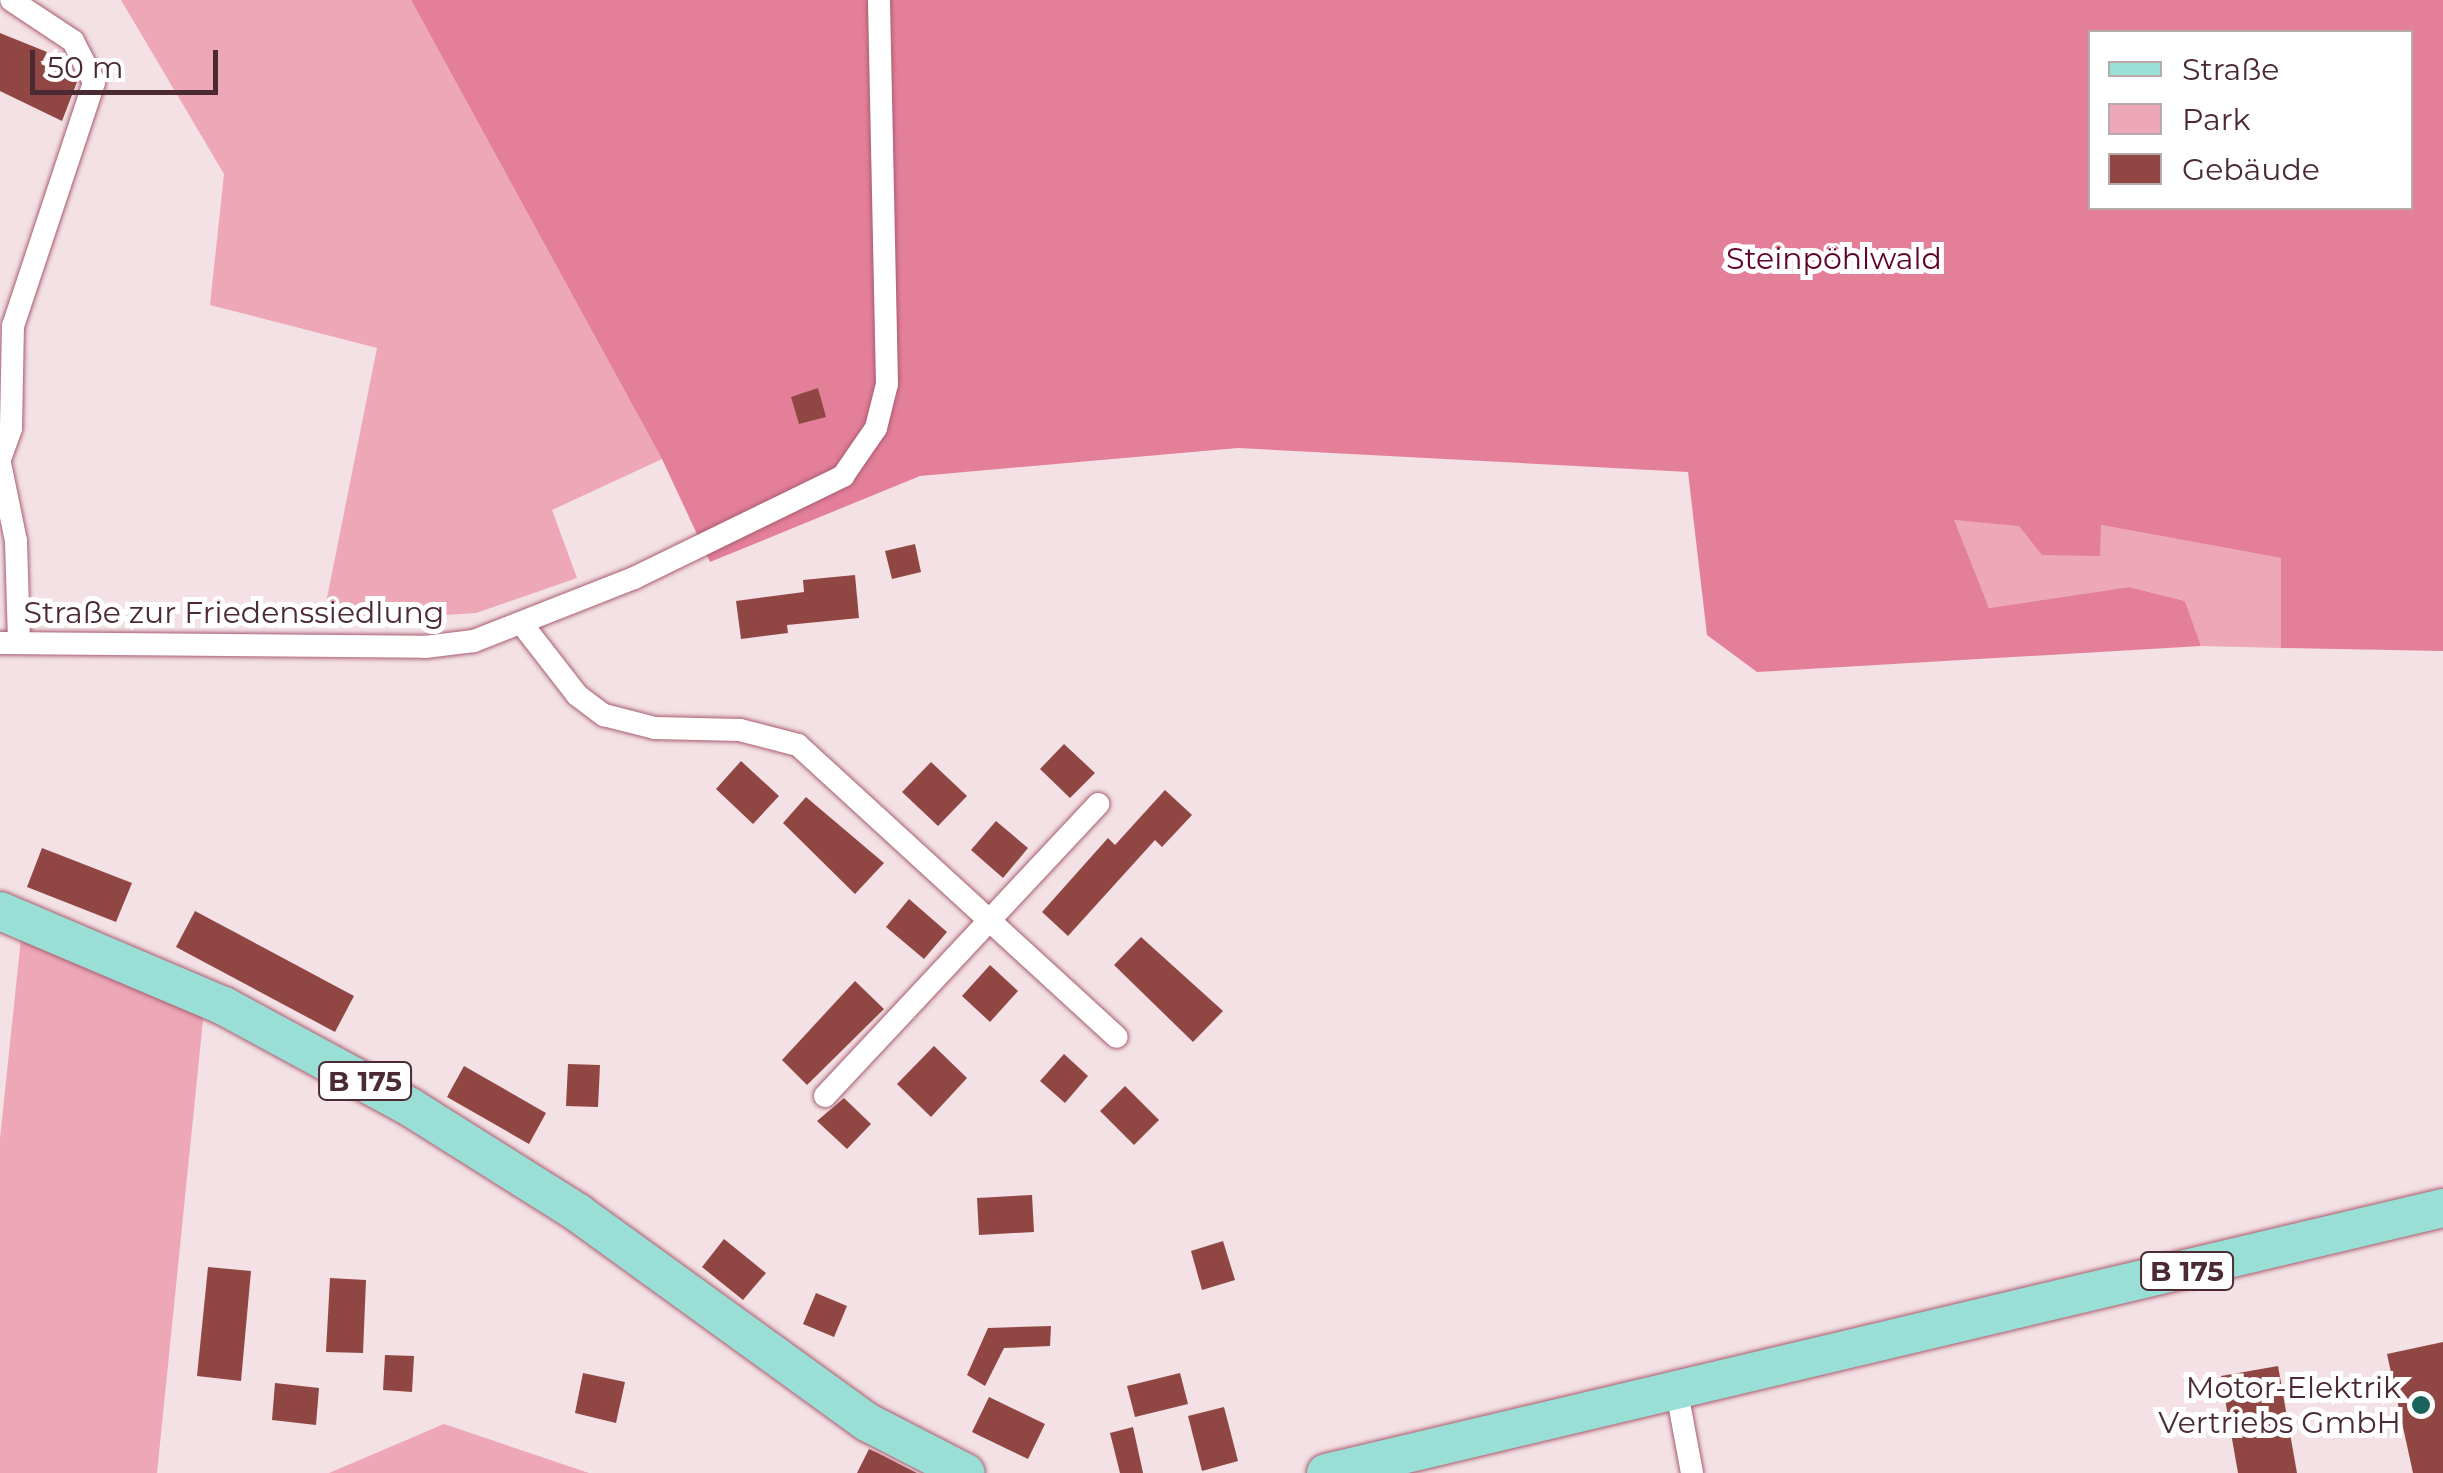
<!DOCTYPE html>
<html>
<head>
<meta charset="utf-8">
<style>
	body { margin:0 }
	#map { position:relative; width:2443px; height:1473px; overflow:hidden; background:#f3e1e5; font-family:Montserrat,sans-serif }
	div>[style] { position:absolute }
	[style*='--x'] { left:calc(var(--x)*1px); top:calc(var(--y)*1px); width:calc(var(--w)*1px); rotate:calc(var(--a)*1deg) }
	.green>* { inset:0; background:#eda7b7 }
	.forest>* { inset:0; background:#e47f9a }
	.building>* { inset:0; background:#904743 }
	.roads { filter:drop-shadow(0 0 2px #a85d70) drop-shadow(0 0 2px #a85d70) }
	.street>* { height:22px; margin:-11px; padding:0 11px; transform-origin:11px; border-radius:11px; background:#fff }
	.primary>* { height:38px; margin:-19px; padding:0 19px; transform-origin:19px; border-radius:19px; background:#99dfd6 }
	.dots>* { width:28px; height:28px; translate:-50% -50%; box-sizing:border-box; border:5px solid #fff; border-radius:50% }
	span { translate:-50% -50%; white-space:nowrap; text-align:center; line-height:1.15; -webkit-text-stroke:10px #fff; paint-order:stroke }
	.shield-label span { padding:2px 8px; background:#fff; border:2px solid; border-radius:8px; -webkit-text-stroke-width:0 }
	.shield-label { font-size:28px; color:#4b2a33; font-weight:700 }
	.park-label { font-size:30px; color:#61022b }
	.street-label { font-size:30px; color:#4b2a33 }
	.poi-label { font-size:30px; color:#4b2a33 }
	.right { translate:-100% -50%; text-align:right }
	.legend { position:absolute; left:2088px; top:30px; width:325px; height:180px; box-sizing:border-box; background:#fff; border:2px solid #b7aaad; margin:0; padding:12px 18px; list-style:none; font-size:30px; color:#4b2a33 }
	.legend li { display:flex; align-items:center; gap:20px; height:50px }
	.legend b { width:50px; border:2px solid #b7aaad }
	.scale { position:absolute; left:30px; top:50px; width:188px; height:45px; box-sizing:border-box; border:5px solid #4b2a33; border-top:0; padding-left:12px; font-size:30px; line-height:35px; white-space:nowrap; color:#4b2a33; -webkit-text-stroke:8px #fff; paint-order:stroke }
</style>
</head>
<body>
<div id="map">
	<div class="green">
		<div style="clip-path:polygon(121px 0,411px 0,662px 459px,552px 510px,577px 578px,476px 613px,322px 623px,377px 348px,210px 305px,224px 174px)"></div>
		<div style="clip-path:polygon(1953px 520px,2101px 525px,2281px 558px,2281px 648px,2201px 646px,2185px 601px,2129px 587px,1989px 608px)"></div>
		<div style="clip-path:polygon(21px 938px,204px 1010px,157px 1473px,0 1473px,0 1139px)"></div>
		<div style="clip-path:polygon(444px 1424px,589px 1473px,329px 1473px)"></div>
	</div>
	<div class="forest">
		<div style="clip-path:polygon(evenodd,411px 0,2443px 0,2443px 651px,2281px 648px,2281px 558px,2101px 525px,2100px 556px,2042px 555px,2019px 526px,1954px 520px,1989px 608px,2129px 587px,2185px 601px,2201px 646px,1757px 672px,1707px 635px,1688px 472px,1238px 448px,920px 476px,710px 562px,662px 459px,411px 0,2090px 32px,2410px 32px,2410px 208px,2090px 208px,2090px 32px)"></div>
	</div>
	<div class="building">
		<div style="clip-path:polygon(0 33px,47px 52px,41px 64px,77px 82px,62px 121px,0 91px)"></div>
		<div style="clip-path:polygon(818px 388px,826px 417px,799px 424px,791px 397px)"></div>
		<div style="clip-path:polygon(915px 544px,921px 572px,892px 579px,885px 551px)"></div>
		<div style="clip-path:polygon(855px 575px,859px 618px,787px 625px,788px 633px,741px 639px,736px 601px,804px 592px,803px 580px)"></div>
		<div style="clip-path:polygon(1064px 744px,1095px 773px,1070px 798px,1040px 769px)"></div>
		<div style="clip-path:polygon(741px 761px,779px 796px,753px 824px,716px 789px)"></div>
		<div style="clip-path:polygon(931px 762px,967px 796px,938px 826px,902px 792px)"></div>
		<div style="clip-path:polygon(1165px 790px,1192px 815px,1162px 847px,1155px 840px,1068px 936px,1042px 912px,1108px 838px,1115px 845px)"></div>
		<div style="clip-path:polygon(806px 797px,884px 863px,855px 894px,783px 823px)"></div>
		<div style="clip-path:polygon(996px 821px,1028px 848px,1003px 878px,971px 850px)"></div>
		<div style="clip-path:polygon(42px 848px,132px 883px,116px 922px,27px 887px)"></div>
		<div style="clip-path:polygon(909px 899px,947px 932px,924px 959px,886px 927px)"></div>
		<div style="clip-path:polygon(195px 911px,354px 996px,335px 1032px,176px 947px)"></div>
		<div style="clip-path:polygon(1141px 937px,1223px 1011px,1193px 1042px,1114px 965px)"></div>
		<div style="clip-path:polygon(990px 965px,1018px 991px,990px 1022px,962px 996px)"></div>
		<div style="clip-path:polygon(855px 981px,884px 1009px,807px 1085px,782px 1060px)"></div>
		<div style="clip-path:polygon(934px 1046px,967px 1078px,931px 1117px,897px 1084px)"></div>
		<div style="clip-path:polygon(1064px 1054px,1088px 1076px,1065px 1103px,1040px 1081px)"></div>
		<div style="clip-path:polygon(568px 1064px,600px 1065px,598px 1107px,566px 1106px)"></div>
		<div style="clip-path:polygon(464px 1066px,546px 1113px,529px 1144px,447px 1097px)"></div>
		<div style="clip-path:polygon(1125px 1086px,1159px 1120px,1134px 1145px,1100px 1111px)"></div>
		<div style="clip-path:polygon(844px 1098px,871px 1124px,847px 1149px,817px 1121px)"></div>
		<div style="clip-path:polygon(1032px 1195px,1034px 1232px,979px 1235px,977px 1198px)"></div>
		<div style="clip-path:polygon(724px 1239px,766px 1273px,743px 1300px,702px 1267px)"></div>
		<div style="clip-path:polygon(1223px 1241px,1235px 1280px,1202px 1290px,1191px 1251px)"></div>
		<div style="clip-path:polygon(208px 1267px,251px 1271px,241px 1381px,197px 1376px)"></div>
		<div style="clip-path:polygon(330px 1278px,366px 1280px,363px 1353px,326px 1352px)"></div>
		<div style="clip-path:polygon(816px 1293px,847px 1306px,834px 1337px,803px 1324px)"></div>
		<div style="clip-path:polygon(1051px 1326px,1050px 1346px,1004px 1348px,985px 1386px,967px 1375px,988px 1328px)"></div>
		<div style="clip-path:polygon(2443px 1342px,2443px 1473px,2413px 1473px,2387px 1354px)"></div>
		<div style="clip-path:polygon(385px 1355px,414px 1356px,412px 1392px,383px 1390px)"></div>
		<div style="clip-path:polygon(2278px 1366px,2297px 1473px,2238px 1473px,2221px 1376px)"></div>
		<div style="clip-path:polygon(583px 1373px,625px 1382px,616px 1423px,575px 1413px)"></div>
		<div style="clip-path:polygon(1180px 1373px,1188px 1404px,1135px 1417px,1127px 1386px)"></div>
		<div style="clip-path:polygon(275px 1383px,319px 1388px,316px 1425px,272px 1420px)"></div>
		<div style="clip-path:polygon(989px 1397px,1045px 1424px,1028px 1459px,972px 1432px)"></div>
		<div style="clip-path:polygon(1224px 1407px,1238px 1461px,1202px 1471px,1188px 1416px)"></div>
		<div style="clip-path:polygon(1133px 1427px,1143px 1473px,1120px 1473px,1110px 1433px)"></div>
		<div style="clip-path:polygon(869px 1449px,878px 1453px,917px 1473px,857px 1473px)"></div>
	</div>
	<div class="roads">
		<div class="street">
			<div style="--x:0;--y:459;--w:33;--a:-70"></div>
			<div style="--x:11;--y:428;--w:102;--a:-88.9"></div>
			<div style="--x:13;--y:326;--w:257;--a:-71.6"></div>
			<div style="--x:94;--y:82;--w:46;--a:-117.1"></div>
			<div style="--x:73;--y:41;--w:74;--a:-146.5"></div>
			<div style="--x:0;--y:463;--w:80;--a:78.4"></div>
			<div style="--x:16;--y:541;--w:102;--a:88.3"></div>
			<div style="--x:522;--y:624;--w:90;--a:52.2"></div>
			<div style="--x:577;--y:695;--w:34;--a:37"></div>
			<div style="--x:604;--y:715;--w:53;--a:14.3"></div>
			<div style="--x:655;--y:728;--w:85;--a:1.3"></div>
			<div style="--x:740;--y:730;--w:60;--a:14.5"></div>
			<div style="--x:798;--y:745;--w:432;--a:42.5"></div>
			<div style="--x:0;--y:643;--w:425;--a:0.5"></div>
			<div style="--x:425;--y:647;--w:49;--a:-7"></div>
			<div style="--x:474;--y:641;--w:172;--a:-21.5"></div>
			<div style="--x:634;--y:578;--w:233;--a:-26"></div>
			<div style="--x:843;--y:476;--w:58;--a:-55.5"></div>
			<div style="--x:876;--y:428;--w:45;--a:-76"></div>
			<div style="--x:887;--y:384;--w:384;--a:-91.2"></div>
			<div style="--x:825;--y:1096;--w:400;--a:-46.9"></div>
			<div style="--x:1677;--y:1392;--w:82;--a:79.5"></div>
		</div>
		<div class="primary">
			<div style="--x:0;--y:911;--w:243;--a:23"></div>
			<div style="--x:224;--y:1006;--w:212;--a:28.5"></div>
			<div style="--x:410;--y:1107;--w:199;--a:32.2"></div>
			<div style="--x:578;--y:1213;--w:357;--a:35.9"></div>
			<div style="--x:867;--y:1422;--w:111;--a:27.3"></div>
			<div style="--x:1326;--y:1473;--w:1148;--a:-13.35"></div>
		</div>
	</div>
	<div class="dots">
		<div style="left:2421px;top:1405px;background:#1a645c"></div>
	</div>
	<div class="shield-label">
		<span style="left:365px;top:1081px">B 175</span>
		<span style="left:2187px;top:1271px">B 175</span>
	</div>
	<div class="park-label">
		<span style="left:1834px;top:259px">Steinpöhlwald</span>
	</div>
	<div class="street-label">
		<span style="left:234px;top:613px">Straße zur Friedenssiedlung</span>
	</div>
	<div class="poi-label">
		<span class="right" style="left:2401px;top:1405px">Motor-Elektrik<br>Vertriebs GmbH</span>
	</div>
	<ul class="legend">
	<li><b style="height:12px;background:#99dfd6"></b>Straße</li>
	<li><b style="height:28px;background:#eda7b7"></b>Park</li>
	<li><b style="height:28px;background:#904743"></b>Gebäude</li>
	</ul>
	<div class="scale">50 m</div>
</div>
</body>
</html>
